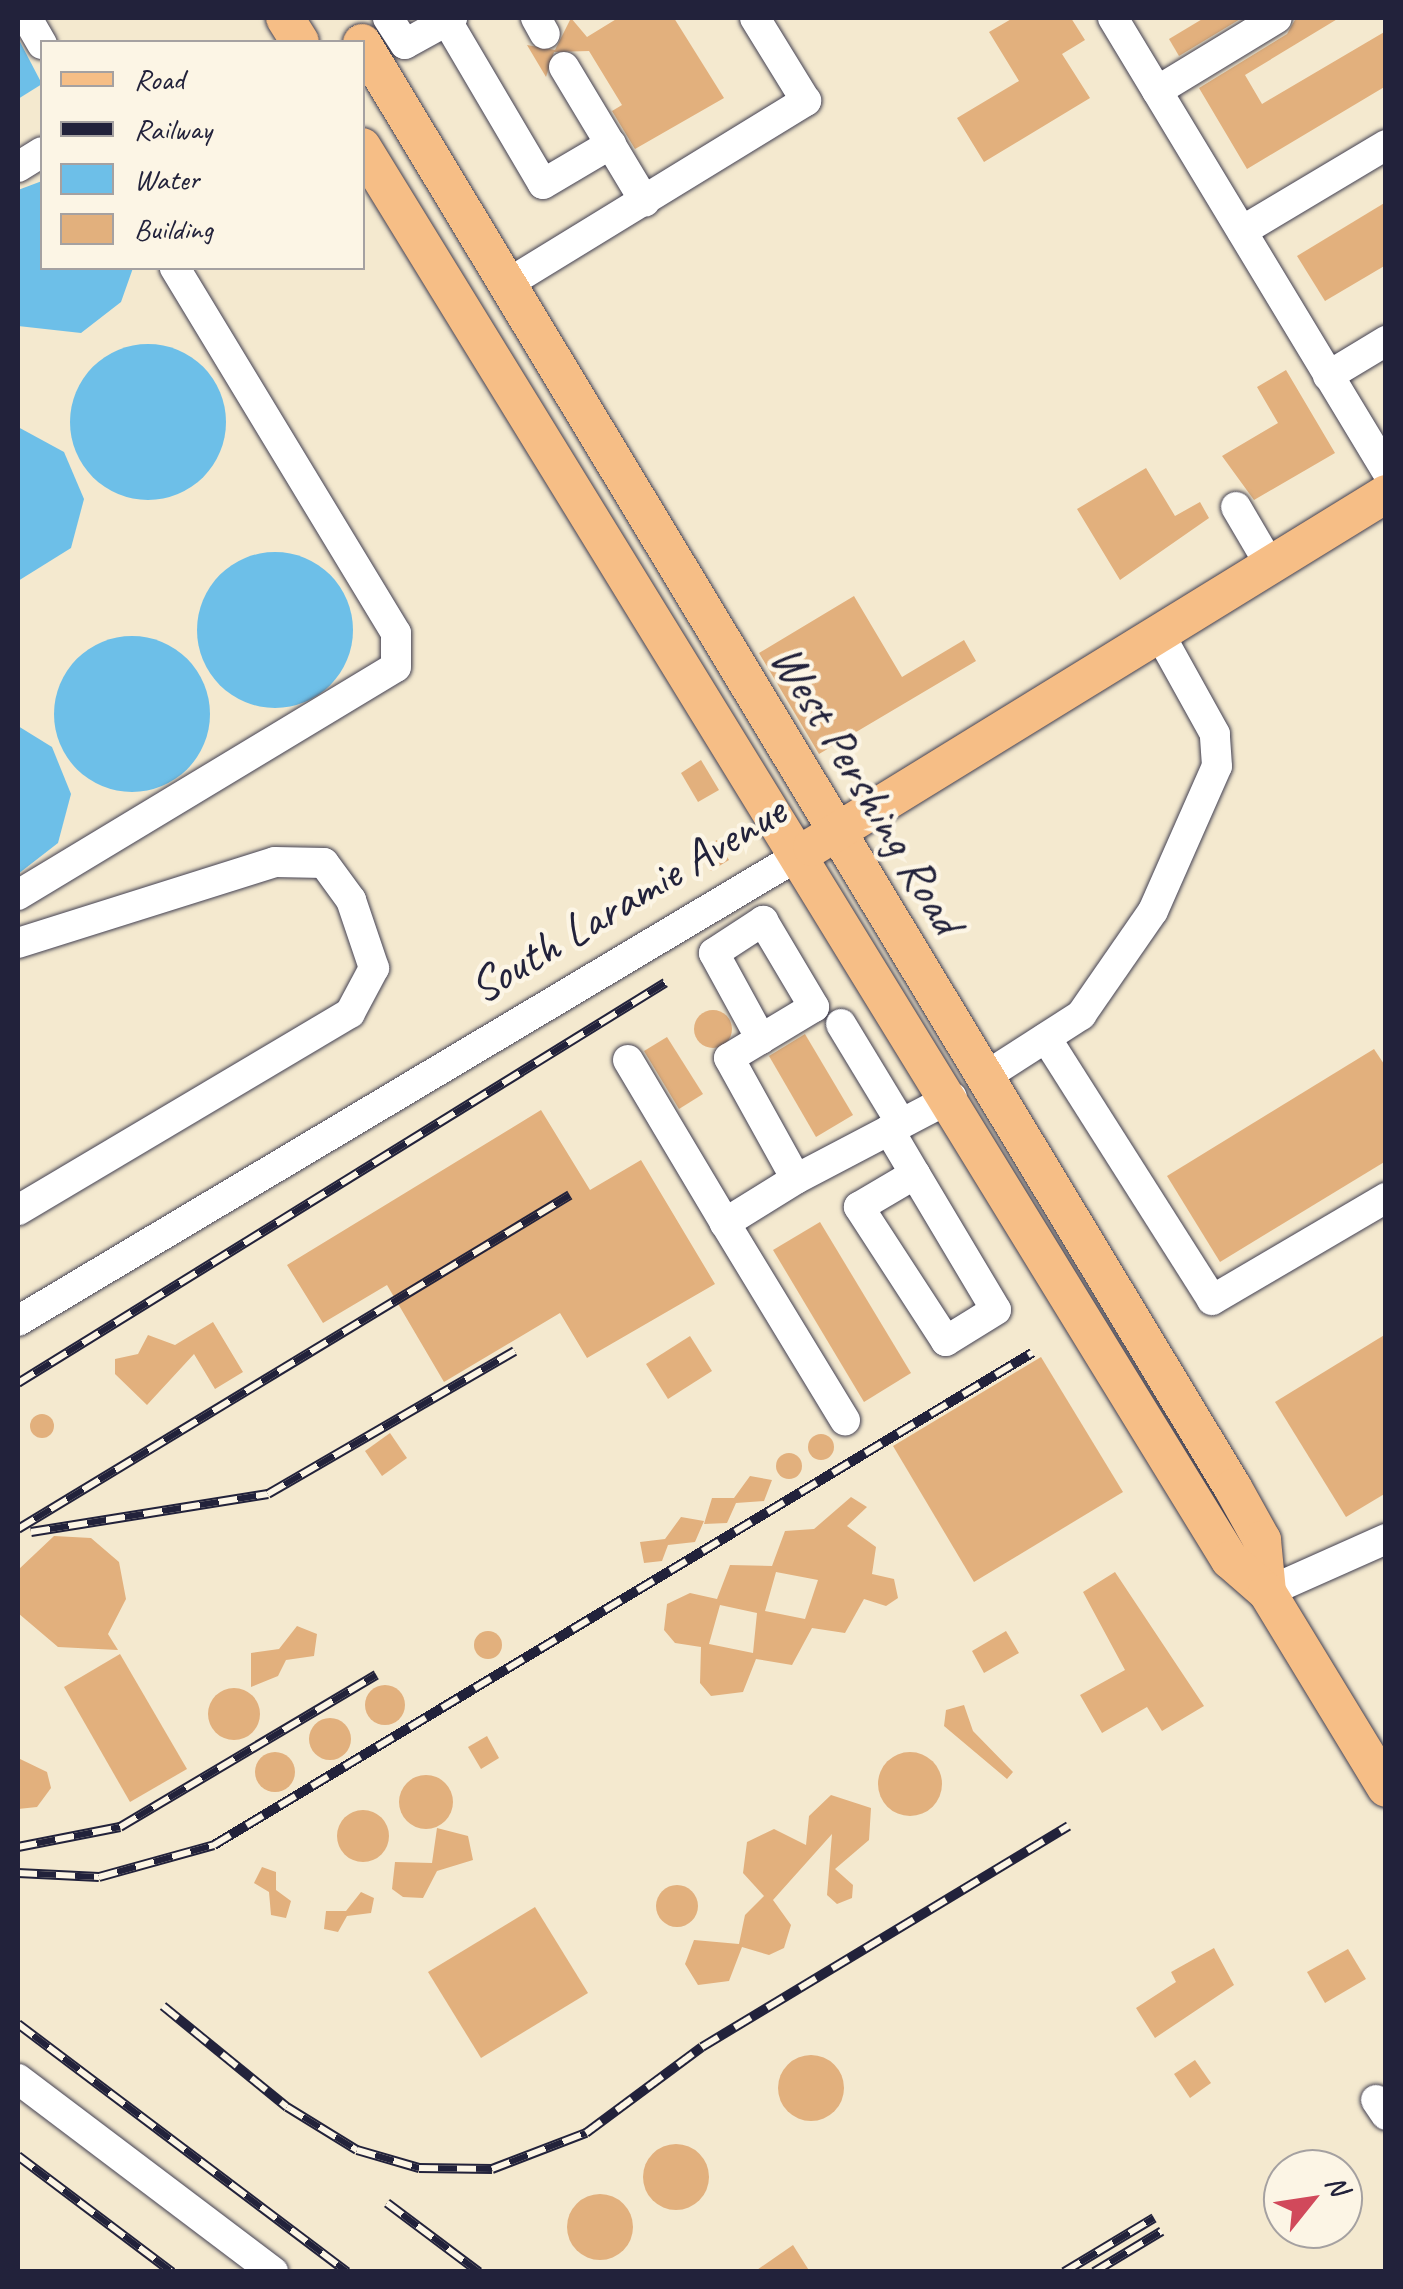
<!DOCTYPE html>
<html>
<head>
<meta charset="utf-8">
<style>
	body { margin:0 }
	#map { position:relative; width:1403px; height:2289px; overflow:hidden; background:#f4e9cf; font-family:Caveat,sans-serif }
	div>[style] { position:absolute }
	[style*='--x'] { left:calc(var(--x)*1px); top:calc(var(--y)*1px); width:calc(var(--w)*1px); rotate:calc(var(--a)*1deg) }
	.water>* { inset:0; background:#6dbfe8 }
	.round { border-radius:50% }
	.building>* { inset:0; background:#e2b07d }
	.roads { filter:drop-shadow(0 0 2px #424051) drop-shadow(0 0 2px #424051) }
	.minor>* { height:30px; margin:-15px; padding:0 15px; transform-origin:15px; border-radius:15px; background:#fff }
	.major>* { height:38px; margin:-19px; padding:0 19px; transform-origin:19px; border-radius:19px; background:#f6be86 }
	.rail>* { height:10px; margin-top:-5px; transform-origin:0; background:repeating-linear-gradient(90deg,#fcf5e5 0 19px,#22223b 0 38px); box-sizing:border-box; border-block:2px solid #22223b }
	span { translate:-50% -50%; white-space:nowrap; text-align:center; line-height:1.15; -webkit-text-stroke:9px #fcf5e5; paint-order:stroke }
	.street-label { font-size:48px; color:#22223b }
	.frame { position:absolute; inset:0; border:20px solid #22223b; pointer-events:none }
	.legend { position:absolute; left:40px; top:40px; width:325px; height:230px; box-sizing:border-box; background:#fcf5e5; border:2px solid #a5a1a1; margin:0; padding:12px 18px; list-style:none; font-size:30px; color:#22223b }
	.legend li { display:flex; align-items:center; gap:20px; height:50px }
	.legend b { width:50px; border:2px solid #a5a1a1 }
	.north { position:absolute; left:1263px; top:2149px; width:100px; height:100px; box-sizing:border-box; background:#fcf5e5; border:2px solid #a5a1a1; border-radius:50%; rotate:60deg; font-size:28px; font-weight:700; line-height:40px; text-align:center; color:#22223b }
	.north::after { content:''; display:block; margin:auto; width:35px; height:45px; background:#d1495b; clip-path:polygon(50% 0,100% 100%,50% 72%,0 100%) }
</style>
</head>
<body>
<div id="map">
	<div class="water">
		<div style="clip-path:polygon(18px 38px,42px 84px,18px 99px)"></div>
		<div style="clip-path:polygon(42px 181px,42px 268px,133px 268px,121px 302px,81px 333px,18px 326px,18px 190px)"></div>
		<div class="round" style="left:70px;top:344px;width:156px;height:156px"></div>
		<div style="clip-path:polygon(18px 427px,64px 452px,84px 499px,71px 548px,18px 581px)"></div>
		<div class="round" style="left:197px;top:552px;width:156px;height:156px"></div>
		<div class="round" style="left:54px;top:636px;width:156px;height:156px"></div>
		<div style="clip-path:polygon(18px 726px,52px 747px,71px 794px,58px 843px,18px 874px)"></div>
	</div>
	<div class="building">
		<div style="clip-path:polygon(571px 18px,587px 37px,618px 18px,674px 18px,724px 98px,635px 149px,612px 111px,622px 105px,589px 51px,554px 52px,546px 77px,527px 45px,555px 50px)"></div>
		<div style="clip-path:polygon(1013px 18px,1071px 18px,1085px 40px,1062px 54px,1090px 98px,984px 162px,957px 118px,1019px 81px,989px 32px)"></div>
		<div style="clip-path:polygon(1204px 18px,1242px 18px,1179px 56px,1169px 39px)"></div>
		<div style="clip-path:polygon(1296px 18px,1339px 18px,1245px 75px,1262px 104px,1386px 31px,1386px 86px,1247px 169px,1199px 88px,1287px 34px)"></div>
		<div style="clip-path:polygon(1386px 202px,1386px 265px,1325px 301px,1297px 256px)"></div>
		<div style="clip-path:polygon(1286px 370px,1335px 453px,1254px 500px,1222px 456px,1278px 423px,1257px 387px)"></div>
		<div style="clip-path:polygon(1146px 468px,1175px 516px,1200px 502px,1209px 518px,1120px 580px,1077px 509px)"></div>
		<div style="clip-path:polygon(854px 596px,902px 677px,964px 640px,976px 661px,819px 754px,759px 653px)"></div>
		<div style="clip-path:polygon(701px 760px,719px 790px,698px 802px,681px 773px)"></div>
		<div style="clip-path:polygon(717px 840px,729px 860px,711px 871px,699px 850px)"></div>
		<div class="round" style="left:694px;top:1010px;width:38px;height:38px"></div>
		<div style="clip-path:polygon(805px 1034px,853px 1115px,816px 1137px,769px 1056px)"></div>
		<div style="clip-path:polygon(667px 1037px,703px 1094px,679px 1109px,644px 1051px)"></div>
		<div style="clip-path:polygon(1374px 1049px,1386px 1067px,1386px 1161px,1220px 1262px,1167px 1176px)"></div>
		<div style="clip-path:polygon(541px 1110px,590px 1190px,641px 1160px,715px 1284px,587px 1358px,560px 1313px,444px 1382px,387px 1285px,323px 1323px,287px 1265px)"></div>
		<div style="clip-path:polygon(820px 1222px,911px 1373px,864px 1402px,773px 1250px)"></div>
		<div style="clip-path:polygon(213px 1322px,243px 1372px,215px 1389px,194px 1354px,147px 1405px,115px 1374px,115px 1359px,138px 1354px,148px 1335px,175px 1345px)"></div>
		<div style="clip-path:polygon(1386px 1334px,1386px 1493px,1346px 1517px,1275px 1402px)"></div>
		<div style="clip-path:polygon(690px 1336px,712px 1371px,668px 1399px,646px 1364px)"></div>
		<div style="clip-path:polygon(1041px 1357px,1123px 1492px,974px 1582px,893px 1446px)"></div>
		<div class="round" style="left:30px;top:1414px;width:24px;height:24px"></div>
		<div style="clip-path:polygon(390px 1433px,407px 1458px,382px 1476px,365px 1451px)"></div>
		<div class="round" style="left:808px;top:1434px;width:26px;height:26px"></div>
		<div class="round" style="left:776px;top:1453px;width:26px;height:26px"></div>
		<div style="clip-path:polygon(750px 1476px,772px 1480px,764px 1501px,736px 1503px,727px 1523px,704px 1524px,712px 1498px,734px 1498px)"></div>
		<div style="clip-path:polygon(evenodd,851px 1497px,867px 1507px,847px 1526px,876px 1547px,872px 1574px,894px 1579px,898px 1598px,886px 1606px,864px 1599px,845px 1633px,812px 1628px,792px 1665px,756px 1659px,743px 1692px,711px 1696px,700px 1683px,701px 1647px,675px 1643px,664px 1630px,667px 1604px,690px 1593px,717px 1599px,730px 1565px,772px 1566px,785px 1531px,814px 1529px,851px 1497px,776px 1572px,818px 1580px,805px 1619px,765px 1611px,776px 1572px,851px 1497px,720px 1605px,757px 1613px,753px 1653px,709px 1644px,720px 1605px)"></div>
		<div style="clip-path:polygon(681px 1517px,704px 1521px,695px 1542px,668px 1545px,662px 1561px,644px 1563px,640px 1542px,665px 1539px)"></div>
		<div style="clip-path:polygon(54px 1536px,91px 1538px,119px 1562px,126px 1599px,108px 1634px,118px 1650px,58px 1647px,18px 1613px,18px 1570px)"></div>
		<div style="clip-path:polygon(1115px 1572px,1204px 1706px,1162px 1731px,1147px 1707px,1102px 1733px,1080px 1695px,1125px 1670px,1083px 1592px)"></div>
		<div style="clip-path:polygon(297px 1626px,317px 1634px,314px 1656px,286px 1660px,278px 1676px,251px 1687px,251px 1653px,279px 1649px)"></div>
		<div style="clip-path:polygon(1006px 1631px,1019px 1653px,984px 1673px,972px 1651px)"></div>
		<div class="round" style="left:474px;top:1631px;width:28px;height:28px"></div>
		<div style="clip-path:polygon(120px 1654px,187px 1769px,130px 1802px,64px 1687px)"></div>
		<div class="round" style="left:365px;top:1685px;width:40px;height:40px"></div>
		<div class="round" style="left:208px;top:1688px;width:52px;height:52px"></div>
		<div style="clip-path:polygon(964px 1705px,973px 1731px,1013px 1772px,1007px 1779px,944px 1726px,946px 1710px)"></div>
		<div class="round" style="left:309px;top:1718px;width:42px;height:42px"></div>
		<div style="clip-path:polygon(487px 1736px,499px 1758px,481px 1769px,468px 1747px)"></div>
		<div class="round" style="left:255px;top:1752px;width:40px;height:40px"></div>
		<div class="round" style="left:878px;top:1752px;width:64px;height:64px"></div>
		<div style="clip-path:polygon(18px 1758px,47px 1772px,51px 1788px,37px 1807px,18px 1809px)"></div>
		<div class="round" style="left:399px;top:1775px;width:54px;height:54px"></div>
		<div style="clip-path:polygon(831px 1795px,871px 1808px,869px 1840px,835px 1869px,853px 1885px,852px 1898px,837px 1904px,827px 1895px,832px 1834px,773px 1900px,791px 1925px,784px 1948px,769px 1955px,742px 1947px,729px 1981px,698px 1985px,685px 1964px,694px 1940px,739px 1944px,745px 1915px,764px 1896px,743px 1873px,747px 1842px,774px 1829px,806px 1845px,809px 1816px)"></div>
		<div class="round" style="left:337px;top:1810px;width:52px;height:52px"></div>
		<div style="clip-path:polygon(437px 1828px,468px 1836px,473px 1860px,437px 1871px,423px 1898px,403px 1897px,392px 1889px,395px 1862px,432px 1863px)"></div>
		<div style="clip-path:polygon(262px 1867px,276px 1872px,276px 1890px,291px 1901px,286px 1918px,271px 1915px,269px 1892px,254px 1883px)"></div>
		<div class="round" style="left:656px;top:1885px;width:42px;height:42px"></div>
		<div style="clip-path:polygon(361px 1892px,374px 1898px,371px 1913px,347px 1916px,338px 1932px,324px 1929px,326px 1911px,346px 1911px)"></div>
		<div style="clip-path:polygon(535px 1907px,588px 1993px,481px 2058px,428px 1972px)"></div>
		<div style="clip-path:polygon(1214px 1948px,1234px 1985px,1155px 2038px,1136px 2008px,1176px 1982px,1171px 1972px)"></div>
		<div style="clip-path:polygon(1348px 1949px,1366px 1979px,1325px 2003px,1307px 1972px)"></div>
		<div class="round" style="left:778px;top:2055px;width:66px;height:66px"></div>
		<div style="clip-path:polygon(1195px 2060px,1211px 2083px,1190px 2098px,1174px 2074px)"></div>
		<div class="round" style="left:643px;top:2144px;width:66px;height:66px"></div>
		<div class="round" style="left:567px;top:2194px;width:66px;height:66px"></div>
		<div style="clip-path:polygon(793px 2245px,810px 2272px,754px 2272px)"></div>
	</div>
	<div class="roads">
		<div class="minor">
			<div style="--x:27;--y:18;--w:30;--a:60"></div>
			<div style="--x:388;--y:18;--w:31;--a:57"></div>
			<div style="--x:405;--y:44;--w:54;--a:-29"></div>
			<div style="--x:536;--y:18;--w:18;--a:61"></div>
			<div style="--x:1113;--y:18;--w:528;--a:58.87"></div>
			<div style="--x:447;--y:21;--w:189;--a:59.5"></div>
			<div style="--x:543;--y:184;--w:79;--a:-30.5"></div>
			<div style="--x:564;--y:67;--w:157;--a:59"></div>
			<div style="--x:1157;--y:91;--w:140;--a:-31.3"></div>
			<div style="--x:18;--y:167;--w:28;--a:-32"></div>
			<div style="--x:1242;--y:231;--w:168;--a:-30.8"></div>
			<div style="--x:507;--y:284;--w:351;--a:-31.5"></div>
			<div style="--x:806;--y:101;--w:97;--a:-121.6"></div>
			<div style="--x:1328;--y:376;--w:68;--a:-31.1"></div>
			<div style="--x:1236;--y:507;--w:67;--a:59.6"></div>
			<div style="--x:18;--y:895;--w:441;--a:-31.1"></div>
			<div style="--x:396;--y:667;--w:34;--a:-90"></div>
			<div style="--x:396;--y:633;--w:427;--a:-121.2"></div>
			<div style="--x:18;--y:943;--w:269;--a:-17.5"></div>
			<div style="--x:275;--y:862;--w:49;--a:1.2"></div>
			<div style="--x:324;--y:863;--w:46;--a:53.9"></div>
			<div style="--x:351;--y:900;--w:72;--a:71.3"></div>
			<div style="--x:374;--y:968;--w:51;--a:118.1"></div>
			<div style="--x:350;--y:1013;--w:386;--a:149.3"></div>
			<div style="--x:841;--y:1024;--w:116;--a:58.8"></div>
			<div style="--x:1046;--y:1038;--w:310;--a:57.6"></div>
			<div style="--x:1212;--y:1300;--w:202;--a:-30.4"></div>
			<div style="--x:761;--y:1039;--w:98;--a:-118.7"></div>
			<div style="--x:714;--y:953;--w:59;--a:-33.1"></div>
			<div style="--x:763;--y:921;--w:100;--a:59.3"></div>
			<div style="--x:814;--y:1007;--w:99;--a:149"></div>
			<div style="--x:729;--y:1058;--w:138;--a:61"></div>
			<div style="--x:796;--y:1179;--w:176;--a:-27.7"></div>
			<div style="--x:628;--y:1060;--w:190;--a:59.2"></div>
			<div style="--x:983;--y:1078;--w:117;--a:-32.7"></div>
			<div style="--x:1081;--y:1015;--w:126;--a:-55.3"></div>
			<div style="--x:1153;--y:911;--w:158;--a:-66.2"></div>
			<div style="--x:1217;--y:766;--w:32;--a:-94"></div>
			<div style="--x:1215;--y:734;--w:115;--a:-119"></div>
			<div style="--x:889;--y:1130;--w:51;--a:59.4"></div>
			<div style="--x:915;--y:1174;--w:158;--a:59.2"></div>
			<div style="--x:996;--y:1310;--w:59;--a:148.2"></div>
			<div style="--x:946;--y:1341;--w:160;--a:-123"></div>
			<div style="--x:859;--y:1207;--w:65;--a:-30.5"></div>
			<div style="--x:796;--y:1179;--w:84;--a:148.2"></div>
			<div style="--x:725;--y:1223;--w:231;--a:58.7"></div>
			<div style="--x:18;--y:1321;--w:912;--a:-30.81"></div>
			<div style="--x:1267;--y:1592;--w:130;--a:-24"></div>
			<div style="--x:18;--y:2079;--w:320;--a:37.1"></div>
			<div style="--x:1376;--y:2100;--w:18;--a:56"></div>
		</div>
		<div class="major">
			<div style="--x:285;--y:18;--w:28;--a:58"></div>
			<div style="--x:362;--y:43;--w:1687;--a:58.92"></div>
			<div style="--x:1233;--y:1488;--w:60;--a:60.9"></div>
			<div style="--x:1262;--y:1540;--w:52;--a:84.5"></div>
			<div style="--x:362;--y:147;--w:1658;--a:58.44"></div>
			<div style="--x:1230;--y:1560;--w:49;--a:40.9"></div>
			<div style="--x:1267;--y:1592;--w:229;--a:58.7"></div>
			<div style="--x:812;--y:847;--w:674;--a:-31.59"></div>
		</div>
	</div>
	<div class="rail">
		<div style="--x:18;--y:1383;--w:761;--a:-31.73"></div>
		<div style="--x:18;--y:1529;--w:645;--a:-31.18"></div>
		<div style="--x:31;--y:1532;--w:240;--a:-9.1"></div>
		<div style="--x:268;--y:1494;--w:285;--a:-30.1"></div>
		<div style="--x:18;--y:1847;--w:104;--a:-11.1"></div>
		<div style="--x:120;--y:1827;--w:298;--a:-30.7"></div>
		<div style="--x:18;--y:1873;--w:81;--a:2.8"></div>
		<div style="--x:99;--y:1877;--w:119;--a:-15.5"></div>
		<div style="--x:214;--y:1845;--w:955;--a:-31.03"></div>
		<div style="--x:163;--y:2006;--w:160;--a:39.2"></div>
		<div style="--x:287;--y:2107;--w:82;--a:31.6"></div>
		<div style="--x:357;--y:2150;--w:65;--a:16.2"></div>
		<div style="--x:419;--y:2168;--w:73;--a:0.8"></div>
		<div style="--x:492;--y:2169;--w:101;--a:-21"></div>
		<div style="--x:586;--y:2133;--w:144;--a:-36.6"></div>
		<div style="--x:702;--y:2047;--w:428;--a:-31.1"></div>
		<div style="--x:18;--y:2024;--w:412;--a:37"></div>
		<div style="--x:18;--y:2156;--w:193;--a:37"></div>
		<div style="--x:387;--y:2203;--w:115;--a:36.9"></div>
		<div style="--x:1064;--y:2272;--w:105;--a:-31"></div>
		<div style="--x:1094;--y:2272;--w:79;--a:-31.1"></div>
	</div>
	<div class="street-label">
		<span style="left:867px;top:789px;rotate:59deg">West Pershing Road</span>
		<span style="left:627px;top:899px;rotate:-31deg">South Laramie Avenue</span>
	</div>
	<div class="frame"></div>
	<ul class="legend">
	<li><b style="height:12px;background:#f6be86"></b>Road</li>
	<li><b style="height:12px;background:#22223b"></b>Railway</li>
	<li><b style="height:28px;background:#6dbfe8"></b>Water</li>
	<li><b style="height:28px;background:#e2b07d"></b>Building</li>
	</ul>
	<div class="north">N</div>
</div>
</body>
</html>
